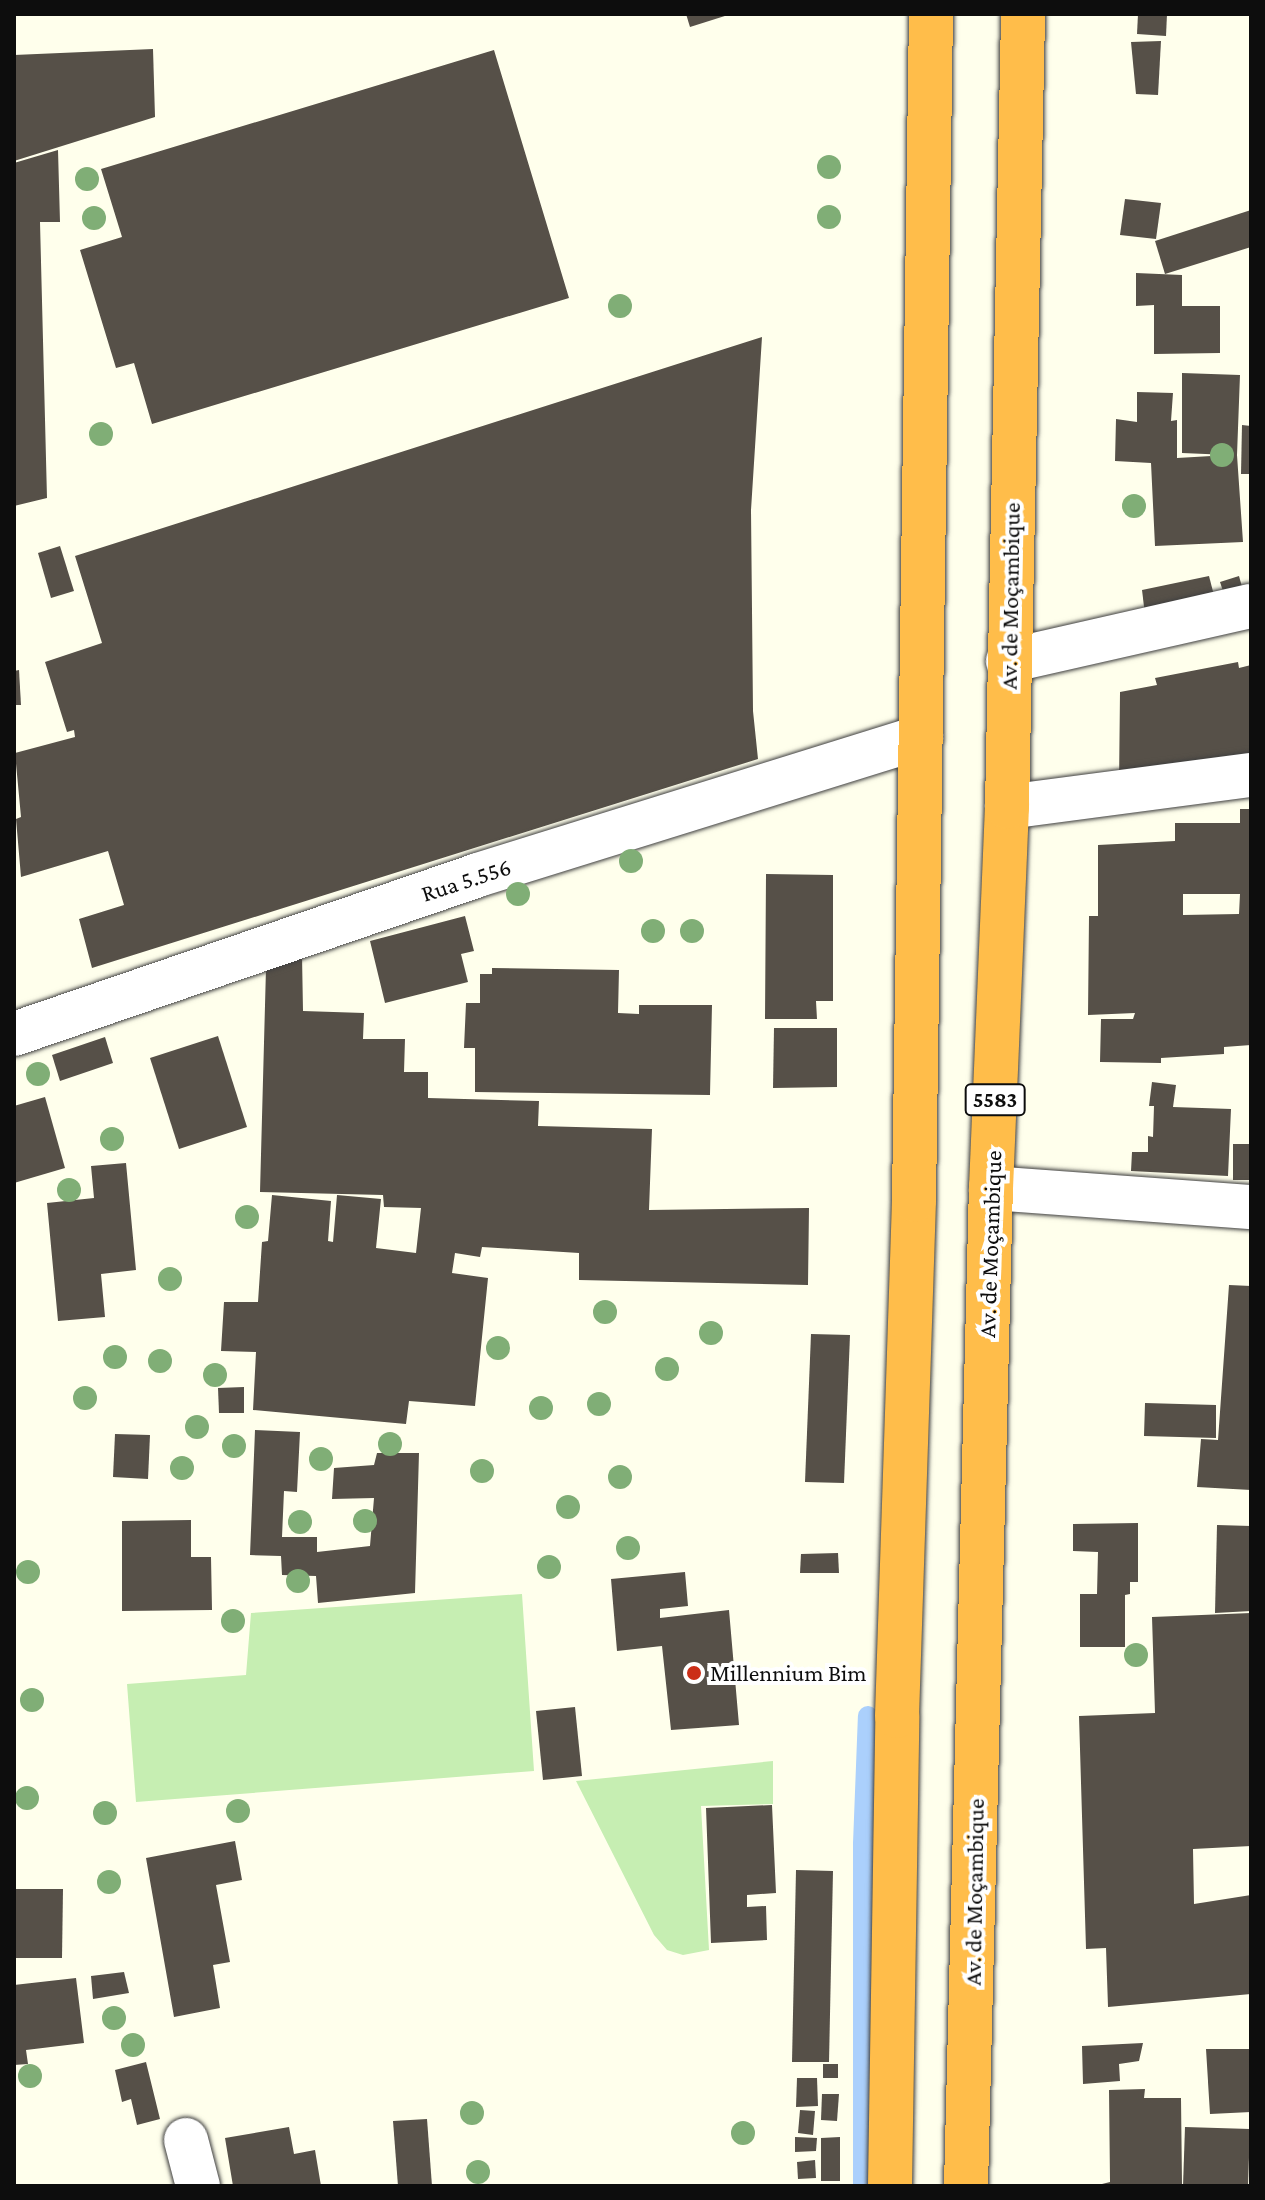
<!DOCTYPE html>
<html>
<head>
<meta charset="utf-8">
<style>
	body { margin:0 }
	#map { position:relative; width:1265px; height:2200px; overflow:hidden; background:#ffffec; font-family:"Crimson Pro",serif }
	div>[style] { position:absolute }
	[style*='--x'] { left:calc(var(--x)*1px); top:calc(var(--y)*1px); width:calc(var(--w)*1px); rotate:calc(var(--a)*1deg) }
	.green>* { inset:0; background:#c6eeb2 }
	.stream>* { height:20px; margin:-10px; padding:0 10px; transform-origin:10px; border-radius:10px; background:#abd0fc }
	.building>* { inset:0; background:#565048 }
	.roads { filter:drop-shadow(0 0 2px #404040) drop-shadow(0 0 2px #404040) }
	.street>* { height:44px; margin:-22px; padding:0 22px; transform-origin:22px; border-radius:22px; background:#fff }
	.highway>* { height:44px; margin:-22px; padding:0 22px; transform-origin:22px; border-radius:22px; background:#ffbd4a }
	.trees>* { width:24px; height:24px; margin:-12px; border-radius:50%; background:#80ae76 }
	.dots>* { width:22px; height:22px; translate:-50% -50%; box-sizing:border-box; border:4px solid #fff; border-radius:50% }
	span { translate:-50% -50%; white-space:nowrap; text-align:center; line-height:1.15; -webkit-text-stroke:8px #fff; paint-order:stroke }
	.shield-label span { padding:2px 6px; background:#fff; border:2px solid; border-radius:6px; -webkit-text-stroke-width:0 }
	.shield-label { font-size:22px; color:#0d0d0d; font-weight:700 }
	.street-label { font-size:24px; color:#0d0d0d }
	.poi-label { font-size:24px; color:#0d0d0d }
	.left { translate:0 -50%; text-align:left }
	.frame { position:absolute; inset:0; border:16px solid #0d0d0d; pointer-events:none }
</style>
</head>
<body>
<div id="map">
	<div class="green">
		<div style="clip-path:polygon(522px 1594px,534px 1771px,136px 1802px,127px 1684px,246px 1675px,251px 1613px)"></div>
		<div style="clip-path:polygon(773px 1761px,773px 1804px,701px 1806px,709px 1950px,683px 1955px,667px 1950px,654px 1935px,576px 1781px)"></div>
	</div>
	<div class="stream">
		<div style="--x:863;--y:2186;--w:342;--a:-90"></div>
		<div style="--x:863;--y:1844;--w:128;--a:-87.8"></div>
	</div>
	<div class="building">
		<div style="clip-path:polygon(686px 14px,728px 14px,728px 15px,690px 27px)"></div>
		<div style="clip-path:polygon(1138px 14px,1167px 14px,1166px 36px,1137px 34px)"></div>
		<div style="clip-path:polygon(1161px 41px,1158px 95px,1136px 94px,1131px 42px)"></div>
		<div style="clip-path:polygon(153px 49px,155px 117px,14px 161px,14px 55px)"></div>
		<div style="clip-path:polygon(494px 50px,569px 298px,152px 424px,134px 363px,116px 368px,80px 250px,122px 237px,101px 169px)"></div>
		<div style="clip-path:polygon(58px 150px,60px 222px,40px 222px,47px 498px,14px 506px,14px 163px)"></div>
		<div style="clip-path:polygon(1125px 199px,1161px 203px,1156px 239px,1120px 235px)"></div>
		<div style="clip-path:polygon(1251px 210px,1251px 247px,1165px 274px,1155px 241px)"></div>
		<div style="clip-path:polygon(1136px 273px,1182px 275px,1182px 306px,1220px 306px,1220px 353px,1154px 354px,1154px 305px,1136px 306px)"></div>
		<div style="clip-path:polygon(762px 337px,751px 510px,753px 711px,758px 759px,92px 968px,79px 919px,124px 905px,108px 851px,21px 877px,16px 819px,21px 817px,15px 753px,75px 737px,74px 730px,67px 732px,45px 662px,102px 643px,75px 556px)"></div>
		<div style="clip-path:polygon(1182px 373px,1240px 375px,1237px 455px,1243px 542px,1155px 546px,1151px 463px,1115px 461px,1116px 419px,1137px 422px,1137px 392px,1173px 393px,1171px 421px,1177px 420px,1177px 458px,1229px 455px,1182px 453px)"></div>
		<div style="clip-path:polygon(1242px 425px,1251px 426px,1251px 474px,1241px 474px)"></div>
		<div style="clip-path:polygon(60px 546px,74px 591px,51px 598px,38px 553px)"></div>
		<div style="clip-path:polygon(1209px 576px,1216px 603px,1146px 623px,1142px 590px)"></div>
		<div style="clip-path:polygon(1239px 576px,1244px 594px,1226px 600px,1220px 582px)"></div>
		<div style="clip-path:polygon(1238px 662px,1239px 668px,1251px 665px,1251px 763px,1119px 786px,1120px 692px,1157px 685px,1155px 678px)"></div>
		<div style="clip-path:polygon(19px 670px,21px 705px,14px 705px,14px 671px)"></div>
		<div style="clip-path:polygon(evenodd,1240px 809px,1251px 809px,1251px 1045px,1224px 1047px,1224px 1054px,1161px 1058px,1161px 1063px,1100px 1062px,1101px 1019px,1133px 1019px,1135px 1013px,1088px 1015px,1089px 916px,1098px 916px,1098px 845px,1175px 841px,1175px 823px,1240px 823px,1240px 809px,1183px 894px,1240px 894px,1239px 914px,1183px 915px,1183px 894px)"></div>
		<div style="clip-path:polygon(766px 874px,833px 875px,833px 1001px,816px 1001px,817px 1019px,765px 1019px)"></div>
		<div style="clip-path:polygon(465px 916px,474px 951px,461px 954px,468px 982px,385px 1003px,370px 941px)"></div>
		<div style="clip-path:polygon(302px 955px,303px 1011px,364px 1013px,363px 1039px,405px 1039px,404px 1072px,428px 1072px,428px 1098px,539px 1101px,538px 1126px,652px 1129px,649px 1210px,809px 1208px,808px 1285px,579px 1280px,579px 1253px,482px 1247px,480px 1257px,455px 1253px,452px 1273px,488px 1278px,475px 1406px,409px 1401px,406px 1424px,253px 1410px,256px 1352px,221px 1351px,224px 1302px,258px 1302px,262px 1242px,268px 1241px,272px 1195px,331px 1201px,328px 1241px,333px 1242px,337px 1195px,381px 1199px,376px 1248px,416px 1253px,421px 1208px,384px 1207px,383px 1195px,260px 1192px,266px 968px)"></div>
		<div style="clip-path:polygon(492px 968px,619px 970px,618px 1013px,639px 1014px,639px 1005px,712px 1005px,710px 1095px,475px 1092px,475px 1048px,464px 1048px,466px 1003px,480px 1003px,480px 974px,492px 974px)"></div>
		<div style="clip-path:polygon(774px 1028px,837px 1028px,837px 1087px,773px 1088px)"></div>
		<div style="clip-path:polygon(218px 1036px,247px 1127px,179px 1149px,150px 1058px)"></div>
		<div style="clip-path:polygon(105px 1037px,113px 1063px,60px 1081px,52px 1055px)"></div>
		<div style="clip-path:polygon(1152px 1082px,1176px 1085px,1173px 1107px,1231px 1109px,1228px 1176px,1131px 1171px,1132px 1152px,1148px 1152px,1148px 1136px,1153px 1137px,1154px 1106px,1149px 1106px)"></div>
		<div style="clip-path:polygon(45px 1097px,65px 1168px,14px 1183px,14px 1106px)"></div>
		<div style="clip-path:polygon(1233px 1144px,1251px 1144px,1251px 1180px,1233px 1180px)"></div>
		<div style="clip-path:polygon(126px 1163px,136px 1270px,101px 1274px,105px 1317px,58px 1321px,47px 1203px,94px 1198px,91px 1166px)"></div>
		<div style="clip-path:polygon(1229px 1285px,1251px 1286px,1251px 1490px,1197px 1487px,1201px 1439px,1218px 1440px)"></div>
		<div style="clip-path:polygon(811px 1334px,850px 1335px,844px 1483px,805px 1482px)"></div>
		<div style="clip-path:polygon(244px 1387px,244px 1413px,219px 1413px,218px 1388px)"></div>
		<div style="clip-path:polygon(1145px 1403px,1216px 1405px,1216px 1438px,1144px 1436px)"></div>
		<div style="clip-path:polygon(255px 1430px,300px 1432px,297px 1492px,284px 1491px,282px 1537px,317px 1537px,317px 1552px,370px 1546px,374px 1498px,332px 1499px,334px 1468px,374px 1465px,377px 1453px,419px 1453px,415px 1593px,318px 1603px,316px 1576px,282px 1575px,281px 1556px,250px 1555px)"></div>
		<div style="clip-path:polygon(115px 1434px,150px 1435px,148px 1479px,113px 1477px)"></div>
		<div style="clip-path:polygon(191px 1520px,191px 1557px,211px 1557px,212px 1610px,122px 1611px,122px 1521px)"></div>
		<div style="clip-path:polygon(1138px 1523px,1138px 1582px,1130px 1582px,1130px 1594px,1125px 1595px,1125px 1647px,1080px 1647px,1080px 1594px,1097px 1594px,1098px 1552px,1073px 1551px,1073px 1524px)"></div>
		<div style="clip-path:polygon(1217px 1525px,1251px 1526px,1251px 1611px,1215px 1613px)"></div>
		<div style="clip-path:polygon(838px 1553px,839px 1573px,800px 1573px,801px 1554px)"></div>
		<div style="clip-path:polygon(685px 1572px,688px 1606px,660px 1609px,660px 1618px,729px 1610px,739px 1725px,671px 1730px,662px 1646px,617px 1651px,611px 1579px)"></div>
		<div style="clip-path:polygon(1251px 1613px,1251px 1846px,1193px 1849px,1194px 1904px,1251px 1895px,1251px 1994px,1108px 2007px,1106px 1948px,1086px 1949px,1079px 1716px,1155px 1713px,1152px 1617px)"></div>
		<div style="clip-path:polygon(575px 1707px,582px 1776px,543px 1780px,536px 1711px)"></div>
		<div style="clip-path:polygon(772px 1805px,776px 1893px,747px 1895px,747px 1907px,766px 1906px,767px 1940px,711px 1943px,706px 1808px)"></div>
		<div style="clip-path:polygon(235px 1841px,242px 1880px,216px 1885px,230px 1962px,213px 1965px,220px 2008px,174px 2017px,146px 1858px)"></div>
		<div style="clip-path:polygon(796px 1870px,833px 1871px,829px 2062px,792px 2062px)"></div>
		<div style="clip-path:polygon(14px 1889px,63px 1889px,62px 1958px,14px 1958px)"></div>
		<div style="clip-path:polygon(124px 1972px,129px 1993px,93px 1999px,91px 1976px)"></div>
		<div style="clip-path:polygon(76px 1978px,84px 2043px,26px 2050px,28px 2064px,14px 2065px,14px 1985px)"></div>
		<div style="clip-path:polygon(1143px 2043px,1139px 2061px,1119px 2064px,1120px 2081px,1083px 2084px,1082px 2046px)"></div>
		<div style="clip-path:polygon(1206px 2049px,1251px 2049px,1251px 2112px,1210px 2114px)"></div>
		<div style="clip-path:polygon(146px 2062px,160px 2119px,137px 2125px,131px 2099px,122px 2102px,115px 2070px)"></div>
		<div style="clip-path:polygon(823px 2064px,838px 2064px,838px 2078px,823px 2078px)"></div>
		<div style="clip-path:polygon(797px 2078px,817px 2078px,818px 2106px,796px 2107px)"></div>
		<div style="clip-path:polygon(1145px 2089px,1144px 2098px,1181px 2098px,1182px 2184px,1094px 2186px,1110px 2182px,1109px 2090px)"></div>
		<div style="clip-path:polygon(822px 2094px,839px 2094px,837px 2121px,821px 2120px)"></div>
		<div style="clip-path:polygon(800px 2110px,815px 2111px,813px 2135px,798px 2133px)"></div>
		<div style="clip-path:polygon(427px 2119px,432px 2186px,398px 2186px,393px 2121px)"></div>
		<div style="clip-path:polygon(289px 2127px,294px 2154px,315px 2150px,321px 2186px,233px 2186px,225px 2138px)"></div>
		<div style="clip-path:polygon(1185px 2127px,1250px 2129px,1248px 2186px,1183px 2186px)"></div>
		<div style="clip-path:polygon(795px 2137px,817px 2138px,816px 2151px,795px 2152px)"></div>
		<div style="clip-path:polygon(840px 2137px,840px 2181px,821px 2181px,821px 2138px)"></div>
		<div style="clip-path:polygon(815px 2160px,816px 2178px,798px 2179px,797px 2162px)"></div>
	</div>
	<div class="roads">
		<div class="street">
			<div style="--x:1008;--y:661;--w:249;--a:-12.8"></div>
			<div style="--x:1007;--y:807;--w:246;--a:-7.5"></div>
			<div style="--x:14;--y:1034;--w:490;--a:-18.9"></div>
			<div style="--x:478;--y:875;--w:464;--a:-17.3"></div>
			<div style="--x:991;--y:1188;--w:261;--a:4.2"></div>
			<div style="--x:186;--y:2140;--w:48;--a:75.4"></div>
		</div>
		<div class="highway">
			<div style="--x:890;--y:2186;--w:470;--a:-89.1"></div>
			<div style="--x:897;--y:1716;--w:516;--a:-88.11"></div>
			<div style="--x:914;--y:1200;--w:1186;--a:-89.18"></div>
			<div style="--x:966;--y:2186;--w:998;--a:-88.57"></div>
			<div style="--x:991;--y:1188;--w:381;--a:-87.6"></div>
			<div style="--x:1007;--y:807;--w:793;--a:-88.84"></div>
		</div>
	</div>
	<div class="trees">
		<div style="left:829px;top:167px"></div>
		<div style="left:87px;top:179px"></div>
		<div style="left:829px;top:217px"></div>
		<div style="left:94px;top:218px"></div>
		<div style="left:620px;top:306px"></div>
		<div style="left:101px;top:434px"></div>
		<div style="left:1222px;top:455px"></div>
		<div style="left:1134px;top:506px"></div>
		<div style="left:631px;top:861px"></div>
		<div style="left:518px;top:894px"></div>
		<div style="left:653px;top:931px"></div>
		<div style="left:692px;top:931px"></div>
		<div style="left:38px;top:1074px"></div>
		<div style="left:112px;top:1139px"></div>
		<div style="left:69px;top:1190px"></div>
		<div style="left:247px;top:1217px"></div>
		<div style="left:170px;top:1279px"></div>
		<div style="left:605px;top:1312px"></div>
		<div style="left:711px;top:1333px"></div>
		<div style="left:498px;top:1348px"></div>
		<div style="left:115px;top:1357px"></div>
		<div style="left:160px;top:1361px"></div>
		<div style="left:667px;top:1369px"></div>
		<div style="left:215px;top:1375px"></div>
		<div style="left:85px;top:1398px"></div>
		<div style="left:599px;top:1404px"></div>
		<div style="left:541px;top:1408px"></div>
		<div style="left:197px;top:1427px"></div>
		<div style="left:390px;top:1444px"></div>
		<div style="left:234px;top:1446px"></div>
		<div style="left:321px;top:1459px"></div>
		<div style="left:182px;top:1468px"></div>
		<div style="left:482px;top:1471px"></div>
		<div style="left:620px;top:1477px"></div>
		<div style="left:568px;top:1507px"></div>
		<div style="left:365px;top:1521px"></div>
		<div style="left:300px;top:1522px"></div>
		<div style="left:628px;top:1548px"></div>
		<div style="left:549px;top:1567px"></div>
		<div style="left:28px;top:1572px"></div>
		<div style="left:298px;top:1581px"></div>
		<div style="left:233px;top:1621px"></div>
		<div style="left:1136px;top:1655px"></div>
		<div style="left:32px;top:1700px"></div>
		<div style="left:27px;top:1798px"></div>
		<div style="left:238px;top:1811px"></div>
		<div style="left:105px;top:1813px"></div>
		<div style="left:109px;top:1882px"></div>
		<div style="left:114px;top:2018px"></div>
		<div style="left:133px;top:2045px"></div>
		<div style="left:30px;top:2076px"></div>
		<div style="left:472px;top:2113px"></div>
		<div style="left:743px;top:2133px"></div>
		<div style="left:478px;top:2172px"></div>
	</div>
	<div class="dots">
		<div style="left:694px;top:1673px;background:#cb2e17"></div>
	</div>
	<div class="shield-label">
		<span style="left:995px;top:1100px">5583</span>
	</div>
	<div class="street-label">
		<span style="left:1010px;top:596px;rotate:-89deg">Av. de Moçambique</span>
		<span style="left:466px;top:880px;rotate:-18deg">Rua 5.556</span>
		<span style="left:990px;top:1244px;rotate:-88deg">Av. de Moçambique</span>
		<span style="left:974px;top:1892px;rotate:-89deg">Av. de Moçambique</span>
	</div>
	<div class="poi-label">
		<span class="left" style="left:710px;top:1673px">Millennium Bim</span>
	</div>
	<div class="frame"></div>
</div>
</body>
</html>
